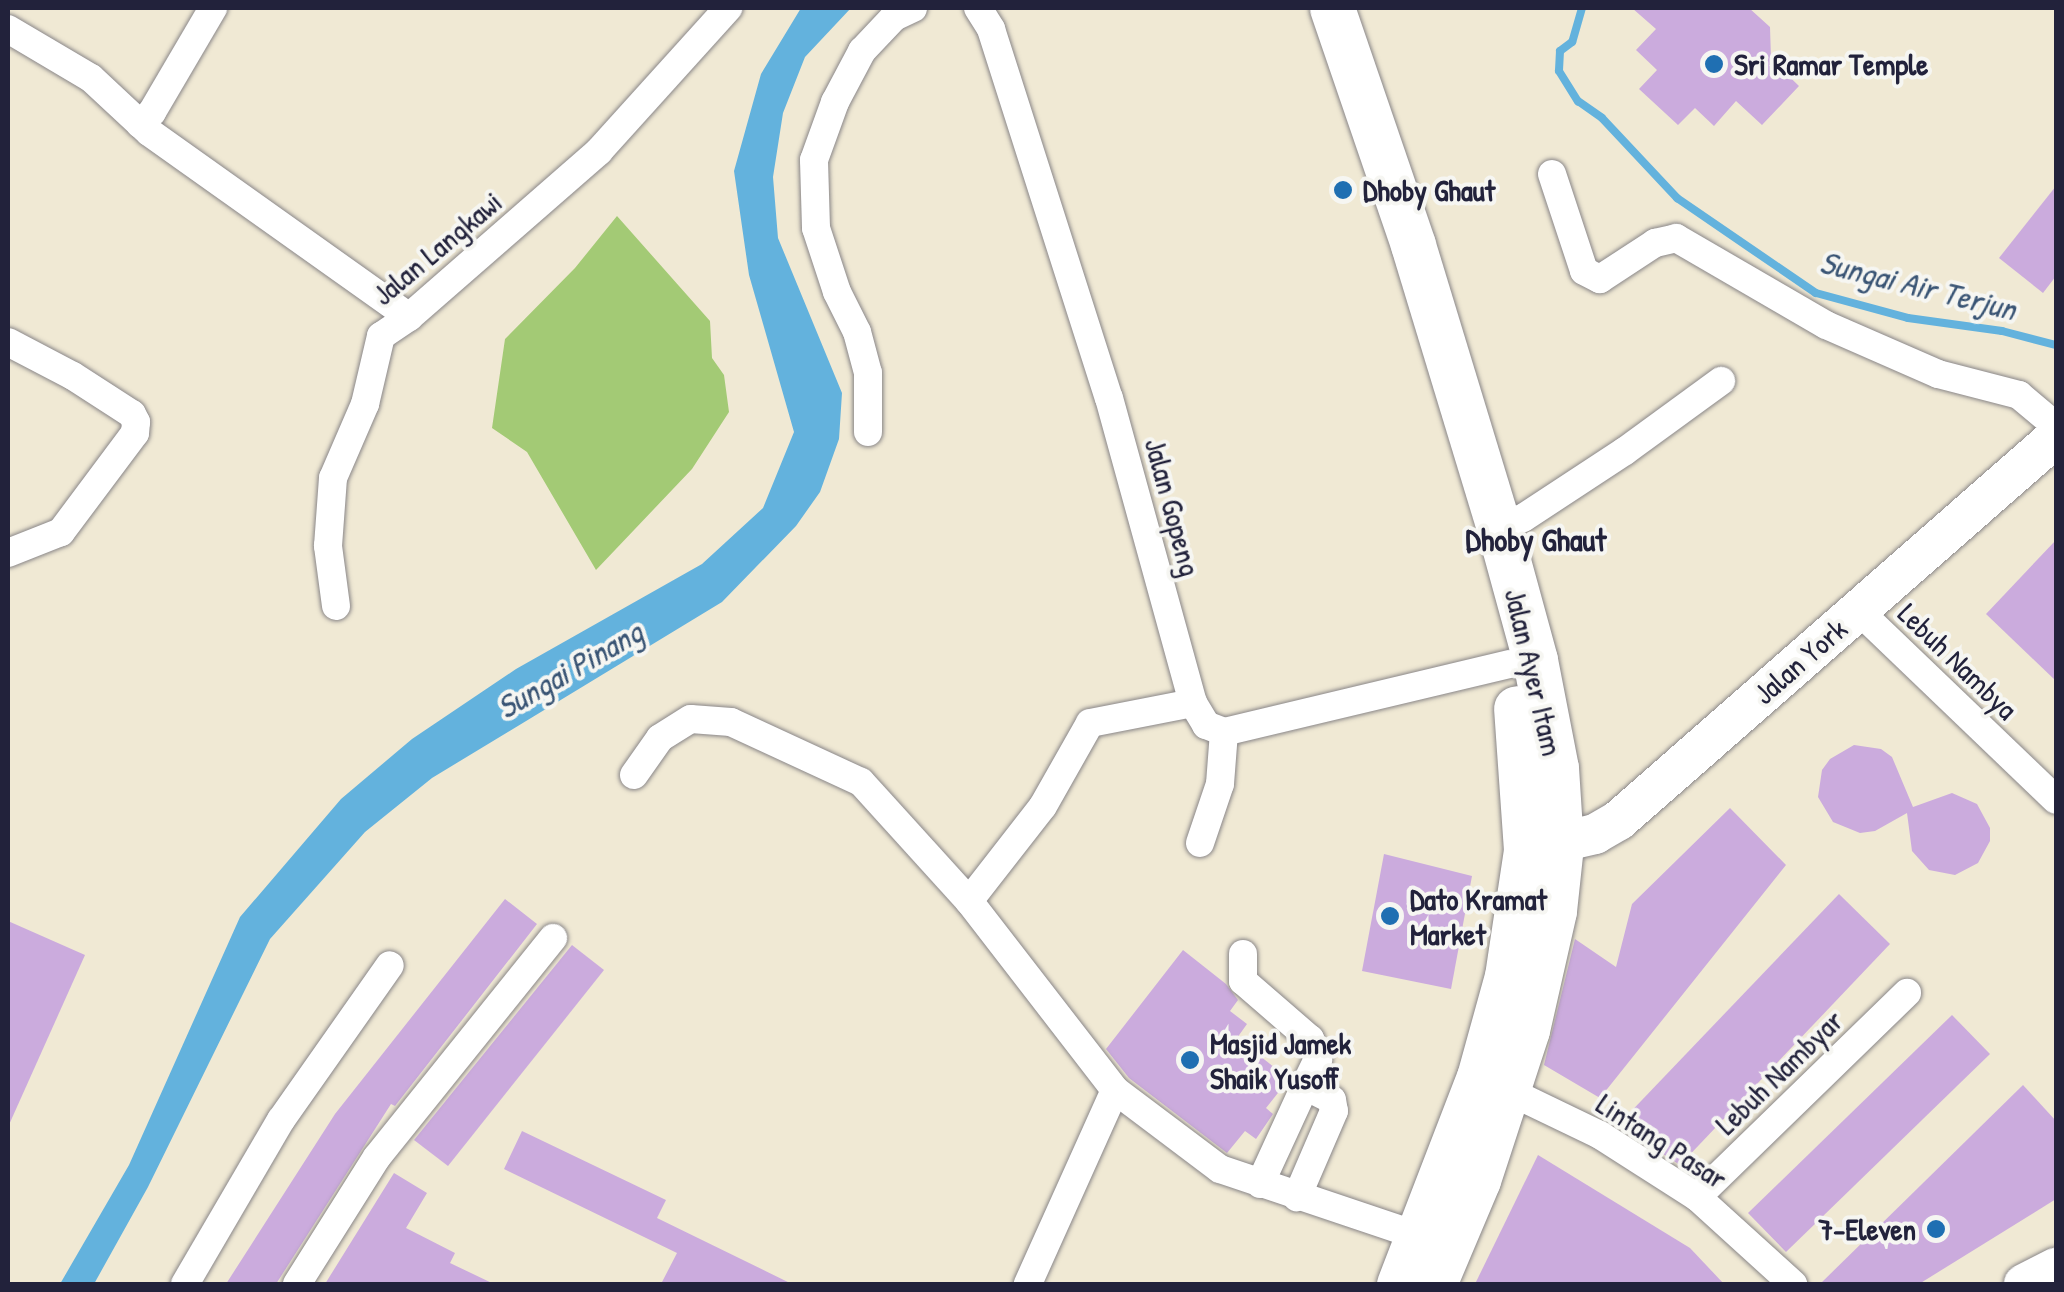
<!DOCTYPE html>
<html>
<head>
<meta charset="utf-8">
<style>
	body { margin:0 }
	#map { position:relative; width:2064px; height:1292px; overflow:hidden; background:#f0e9d4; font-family:"Patrick Hand",sans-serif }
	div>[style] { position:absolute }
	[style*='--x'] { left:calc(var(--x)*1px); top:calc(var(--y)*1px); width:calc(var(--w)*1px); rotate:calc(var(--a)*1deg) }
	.green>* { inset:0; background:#a3ca75 }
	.water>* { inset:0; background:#63b2dd }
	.stream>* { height:8px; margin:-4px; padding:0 4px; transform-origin:4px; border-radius:4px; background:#63b2dd }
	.building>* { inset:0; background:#cbabdd }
	.roads { filter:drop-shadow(0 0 2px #898688) drop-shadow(0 0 2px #898688) }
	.street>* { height:28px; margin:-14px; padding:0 14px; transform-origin:14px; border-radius:14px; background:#fff }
	.secondary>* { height:40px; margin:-20px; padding:0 20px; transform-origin:20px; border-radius:20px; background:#fff }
	.primary>* { height:45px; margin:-22.5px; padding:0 22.5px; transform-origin:22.5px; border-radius:22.5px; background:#fff }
	.dots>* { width:28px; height:28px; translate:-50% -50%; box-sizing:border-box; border:5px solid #f6f6f2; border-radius:50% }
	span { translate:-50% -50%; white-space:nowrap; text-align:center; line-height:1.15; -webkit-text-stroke:8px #f6f6f2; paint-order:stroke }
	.poi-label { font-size:30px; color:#22223b; font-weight:700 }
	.left { translate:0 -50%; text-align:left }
	.right { translate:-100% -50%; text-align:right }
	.street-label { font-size:30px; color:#22223b }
	.water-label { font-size:32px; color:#395474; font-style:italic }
	.neighbourhood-label { font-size:32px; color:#22223b; font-weight:700 }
	.frame { position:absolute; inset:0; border:10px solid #22223b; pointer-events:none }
</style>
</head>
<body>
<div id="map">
	<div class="green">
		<div style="clip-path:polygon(617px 216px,710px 321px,712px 358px,724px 375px,729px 412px,692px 469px,596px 570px,527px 452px,492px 428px,505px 339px,575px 268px)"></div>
	</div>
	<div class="water">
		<div style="clip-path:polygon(801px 8px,851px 8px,805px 57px,783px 113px,773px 177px,778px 238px,842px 393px,839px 439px,820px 492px,796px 526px,722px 602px,432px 778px,365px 832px,270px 939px,148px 1187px,94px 1284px,60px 1284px,129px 1165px,240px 917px,341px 799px,412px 739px,516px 669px,702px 564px,763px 508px,794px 432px,749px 275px,734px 171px,761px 74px)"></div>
	</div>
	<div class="stream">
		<div style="--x:1582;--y:8;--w:35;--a:106"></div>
		<div style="--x:1572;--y:42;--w:15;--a:143"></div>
		<div style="--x:1560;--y:51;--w:20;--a:93"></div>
		<div style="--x:1559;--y:71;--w:36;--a:58"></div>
		<div style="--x:1578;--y:101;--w:29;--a:35"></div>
		<div style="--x:1602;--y:118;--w:110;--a:46.8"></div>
		<div style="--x:1677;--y:198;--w:168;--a:34.4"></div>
		<div style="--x:1816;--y:293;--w:95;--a:15.2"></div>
		<div style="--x:1908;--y:318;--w:95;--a:7.9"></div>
		<div style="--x:2002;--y:331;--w:56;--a:14.5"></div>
	</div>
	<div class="building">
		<div style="clip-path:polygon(1632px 8px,1749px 8px,1770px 27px,1771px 59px,1799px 86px,1762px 125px,1736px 101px,1714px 126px,1695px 108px,1678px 125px,1639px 89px,1657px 70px,1636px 50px,1656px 29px)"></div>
		<div style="clip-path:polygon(2056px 186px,2056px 276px,2043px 293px,1999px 258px)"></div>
		<div style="clip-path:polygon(2056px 540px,2056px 681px,1986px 614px)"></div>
		<div style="clip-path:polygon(1854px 745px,1881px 749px,1892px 757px,1913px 807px,1952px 793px,1977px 804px,1990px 828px,1990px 841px,1978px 863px,1955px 875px,1929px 870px,1912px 851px,1907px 813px,1875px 831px,1860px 833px,1833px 822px,1818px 797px,1822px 770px,1830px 759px)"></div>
		<div style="clip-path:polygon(1730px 808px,1786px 865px,1600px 1098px,1544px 1065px,1575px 939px,1616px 967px,1632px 904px)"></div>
		<div style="clip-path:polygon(1384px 854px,1472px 876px,1451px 989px,1362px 971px)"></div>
		<div style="clip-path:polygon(1839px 894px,1890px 944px,1680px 1165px,1633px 1135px,1620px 1123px)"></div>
		<div style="clip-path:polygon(505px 899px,537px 924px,395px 1106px,391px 1104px,276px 1284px,226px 1284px,335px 1114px)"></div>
		<div style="clip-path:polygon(8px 921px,85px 955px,8px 1127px)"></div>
		<div style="clip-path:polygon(572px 945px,604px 970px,448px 1166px,414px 1140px)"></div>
		<div style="clip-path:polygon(1183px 950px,1226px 984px,1238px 1000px,1230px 1011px,1247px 1024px,1237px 1038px,1289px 1079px,1266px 1108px,1273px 1114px,1256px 1139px,1245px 1131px,1227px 1153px,1129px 1078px,1106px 1049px)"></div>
		<div style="clip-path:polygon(1952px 1015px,1990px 1054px,1786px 1252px,1748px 1213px)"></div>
		<div style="clip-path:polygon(2023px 1085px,2056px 1121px,2056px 1199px,1919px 1284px,1820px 1284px)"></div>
		<div style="clip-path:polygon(522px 1131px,666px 1200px,657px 1218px,792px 1284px,661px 1284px,677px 1253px,504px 1169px)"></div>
		<div style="clip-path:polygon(1538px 1155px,1690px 1248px,1724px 1284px,1475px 1284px)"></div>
		<div style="clip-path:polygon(394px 1173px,427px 1193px,406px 1228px,455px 1253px,450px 1263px,494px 1284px,325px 1284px)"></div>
	</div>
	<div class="roads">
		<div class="street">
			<div style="--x:978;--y:8;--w:25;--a:58"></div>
			<div style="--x:991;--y:29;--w:387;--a:72.3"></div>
			<div style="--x:1109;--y:398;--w:316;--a:74.6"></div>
			<div style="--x:1193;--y:703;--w:26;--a:59"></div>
			<div style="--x:1206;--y:725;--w:19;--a:21"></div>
			<div style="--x:1224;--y:732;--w:294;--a:-13.4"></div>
			<div style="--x:8;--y:29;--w:96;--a:30.6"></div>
			<div style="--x:91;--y:78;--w:79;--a:43"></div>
			<div style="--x:149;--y:132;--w:319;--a:35.4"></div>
			<div style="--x:140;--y:124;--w:17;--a:-45"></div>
			<div style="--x:152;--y:112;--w:121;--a:-59.6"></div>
			<div style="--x:1552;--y:174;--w:102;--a:71.7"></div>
			<div style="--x:1584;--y:271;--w:18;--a:27"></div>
			<div style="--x:1600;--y:279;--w:66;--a:-33.2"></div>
			<div style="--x:1655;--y:243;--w:22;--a:-13"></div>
			<div style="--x:1676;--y:238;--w:173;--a:30.1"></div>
			<div style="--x:1826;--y:325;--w:122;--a:23.6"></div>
			<div style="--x:1938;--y:374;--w:84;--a:14.5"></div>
			<div style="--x:2019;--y:395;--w:48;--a:40"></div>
			<div style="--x:8;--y:342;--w:73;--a:27.6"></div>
			<div style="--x:73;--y:376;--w:70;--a:32.8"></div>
			<div style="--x:132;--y:414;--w:9;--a:63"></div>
			<div style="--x:136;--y:422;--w:11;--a:95"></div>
			<div style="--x:135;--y:433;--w:124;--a:126.8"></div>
			<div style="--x:61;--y:532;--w:57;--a:158.4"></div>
			<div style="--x:868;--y:432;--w:59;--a:-90"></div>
			<div style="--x:868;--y:373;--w:42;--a:-105"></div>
			<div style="--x:857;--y:332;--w:45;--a:-116.6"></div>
			<div style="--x:837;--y:292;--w:67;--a:-108.2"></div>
			<div style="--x:816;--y:228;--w:68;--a:-91.7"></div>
			<div style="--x:814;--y:160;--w:62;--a:-70.1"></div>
			<div style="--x:835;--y:102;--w:58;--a:-62.1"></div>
			<div style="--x:862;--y:51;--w:47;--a:-46.7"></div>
			<div style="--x:894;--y:17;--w:21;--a:-25"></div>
			<div style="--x:1499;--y:528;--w:26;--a:-23"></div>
			<div style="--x:1523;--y:518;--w:122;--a:-33.3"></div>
			<div style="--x:1625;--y:451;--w:119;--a:-36.1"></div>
			<div style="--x:336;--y:606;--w:61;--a:-97.6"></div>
			<div style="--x:328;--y:546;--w:68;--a:-85.8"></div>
			<div style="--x:333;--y:478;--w:81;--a:-66.6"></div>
			<div style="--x:365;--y:404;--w:70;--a:-76.8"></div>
			<div style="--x:381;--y:336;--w:34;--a:-34"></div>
			<div style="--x:409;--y:317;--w:252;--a:-41.1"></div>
			<div style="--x:599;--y:151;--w:193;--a:-47.9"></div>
			<div style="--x:1858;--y:610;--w:274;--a:43.8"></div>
			<div style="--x:634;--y:775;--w:45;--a:-54.9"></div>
			<div style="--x:660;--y:738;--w:36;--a:-32"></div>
			<div style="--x:691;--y:719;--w:40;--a:4.3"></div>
			<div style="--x:731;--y:722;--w:143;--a:24.8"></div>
			<div style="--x:861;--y:782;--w:161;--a:47.8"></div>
			<div style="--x:969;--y:901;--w:239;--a:52.3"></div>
			<div style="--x:1115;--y:1090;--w:213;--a:114.2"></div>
			<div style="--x:1200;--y:843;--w:62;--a:-71.3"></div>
			<div style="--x:1220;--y:784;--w:52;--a:-85.6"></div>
			<div style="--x:969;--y:901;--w:120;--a:-52.1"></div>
			<div style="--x:1043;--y:806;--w:95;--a:-60.5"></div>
			<div style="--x:1090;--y:723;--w:105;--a:-11"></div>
			<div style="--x:1243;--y:954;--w:27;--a:90"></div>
			<div style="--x:1243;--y:981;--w:89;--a:40.9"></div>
			<div style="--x:1310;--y:1039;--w:22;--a:68"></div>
			<div style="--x:1318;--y:1059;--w:30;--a:116"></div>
			<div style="--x:1305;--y:1086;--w:30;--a:27"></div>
			<div style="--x:1332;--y:1100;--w:11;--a:80"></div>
			<div style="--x:1334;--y:1111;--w:94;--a:113.3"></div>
			<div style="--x:1494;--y:1084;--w:118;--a:25.7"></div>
			<div style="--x:1600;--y:1135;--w:115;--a:32.6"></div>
			<div style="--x:1697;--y:1197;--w:130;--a:42.2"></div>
			<div style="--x:1115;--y:1090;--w:131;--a:37"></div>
			<div style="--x:1220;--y:1169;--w:210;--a:18.6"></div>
			<div style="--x:1260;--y:1184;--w:108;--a:-65.3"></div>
			<div style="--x:1697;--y:1197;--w:293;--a:-44.2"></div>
			<div style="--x:185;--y:1284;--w:190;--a:-59.7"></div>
			<div style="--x:281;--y:1120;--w:189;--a:-54.9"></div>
			<div style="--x:297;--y:1284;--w:150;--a:-57.8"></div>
			<div style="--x:377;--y:1157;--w:281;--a:-51.2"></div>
		</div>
		<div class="secondary">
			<div style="--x:1530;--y:849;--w:67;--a:-13"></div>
			<div style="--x:1595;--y:834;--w:28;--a:-30"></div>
			<div style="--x:1619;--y:820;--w:581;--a:-41.23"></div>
			<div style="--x:2024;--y:1284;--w:36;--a:-27"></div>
		</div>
		<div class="primary">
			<div style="--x:1332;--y:8;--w:250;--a:71.1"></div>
			<div style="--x:1413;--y:245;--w:296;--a:73.1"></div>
			<div style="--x:1499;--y:528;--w:137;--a:74.7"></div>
			<div style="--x:1535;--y:660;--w:110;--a:79"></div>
			<div style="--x:1556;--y:768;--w:77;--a:86.3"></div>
			<div style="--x:1561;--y:845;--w:66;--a:96.1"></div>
			<div style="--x:1554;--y:911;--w:122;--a:102.8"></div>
			<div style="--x:1527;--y:1030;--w:158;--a:108.1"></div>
			<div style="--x:1478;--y:1180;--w:113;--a:112.9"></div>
			<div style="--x:1399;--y:1284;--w:222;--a:-68.9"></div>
			<div style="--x:1479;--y:1077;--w:105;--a:-74.5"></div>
			<div style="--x:1507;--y:976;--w:127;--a:-81.4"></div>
			<div style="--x:1526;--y:850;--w:142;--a:-94"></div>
		</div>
	</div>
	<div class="dots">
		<div style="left:1714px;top:64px;background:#1f6fb2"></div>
		<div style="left:1343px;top:190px;background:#1f6fb2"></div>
		<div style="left:1390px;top:916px;background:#1f6fb2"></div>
		<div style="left:1190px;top:1060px;background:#1f6fb2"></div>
		<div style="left:1936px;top:1229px;background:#1f6fb2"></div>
	</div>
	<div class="poi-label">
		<span class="left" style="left:1734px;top:64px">Sri Ramar Temple</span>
		<span class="left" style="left:1363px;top:190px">Dhoby Ghaut</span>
		<span class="left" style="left:1410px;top:916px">Dato Kramat<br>Market</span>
		<span class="left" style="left:1210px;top:1060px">Masjid Jamek<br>Shaik Yusoff</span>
		<span class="right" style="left:1916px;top:1229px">7-Eleven</span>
	</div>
	<div class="street-label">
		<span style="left:437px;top:248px;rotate:-40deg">Jalan Langkawi</span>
		<span style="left:1173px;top:507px;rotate:75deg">Jalan Gopeng</span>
		<span style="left:1800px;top:661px;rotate:-41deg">Jalan York</span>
		<span style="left:1958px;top:661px;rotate:44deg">Lebuh Nambya</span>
		<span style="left:1534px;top:672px;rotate:77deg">Jalan Ayer Itam</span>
		<span style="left:1779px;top:1072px;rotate:-44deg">Lebuh Nambyar</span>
		<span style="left:1662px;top:1141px;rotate:33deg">Lintang Pasar</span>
	</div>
	<div class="water-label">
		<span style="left:1918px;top:286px;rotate:14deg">Sungai Air Terjun</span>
		<span style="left:570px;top:670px;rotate:-30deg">Sungai Pinang</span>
	</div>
	<div class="neighbourhood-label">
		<span style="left:1536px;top:540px">Dhoby Ghaut</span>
	</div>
	<div class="frame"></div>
</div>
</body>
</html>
